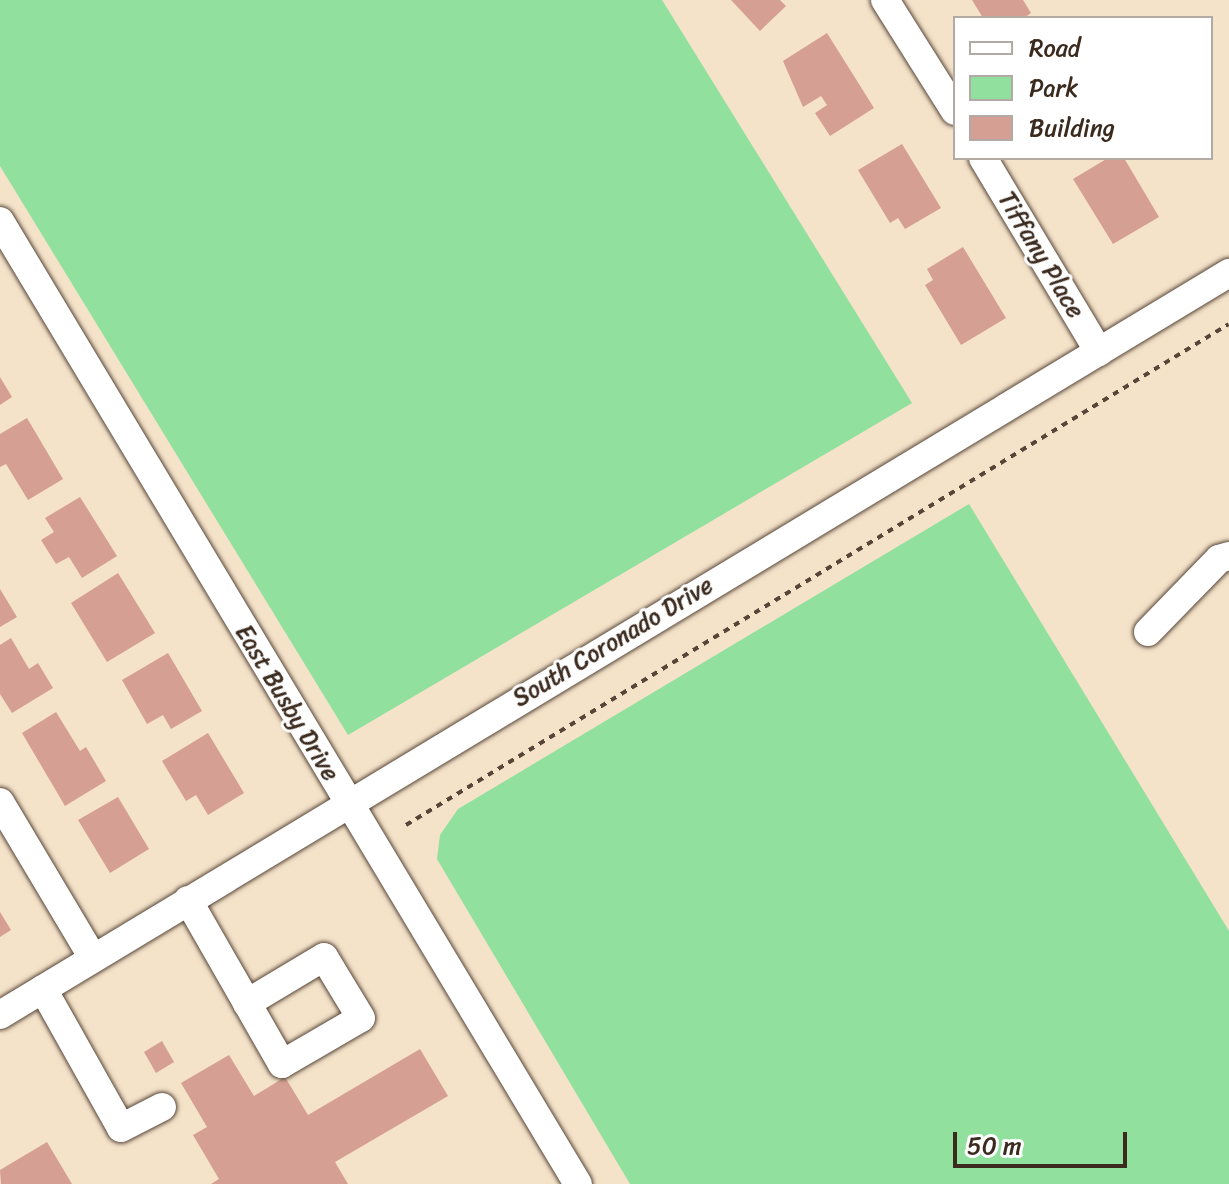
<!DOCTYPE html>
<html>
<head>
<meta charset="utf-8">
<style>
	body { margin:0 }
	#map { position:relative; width:1229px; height:1184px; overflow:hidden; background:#f4e2c9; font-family:Sriracha,sans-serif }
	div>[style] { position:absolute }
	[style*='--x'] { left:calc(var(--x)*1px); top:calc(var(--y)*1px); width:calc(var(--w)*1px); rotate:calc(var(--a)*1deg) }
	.green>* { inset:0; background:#91e09e }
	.building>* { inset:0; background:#d69f93 }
	.path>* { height:4px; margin-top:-2px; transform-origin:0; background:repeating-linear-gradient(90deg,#574638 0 6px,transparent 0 12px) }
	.roads { filter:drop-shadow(0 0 2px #574638) drop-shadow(0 0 2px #574638) }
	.minor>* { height:28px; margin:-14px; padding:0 14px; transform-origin:14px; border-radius:14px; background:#fff }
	span { translate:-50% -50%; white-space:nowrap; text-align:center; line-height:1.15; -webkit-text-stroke:6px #fff; paint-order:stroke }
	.street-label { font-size:24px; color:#3b2a1e }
	.legend { position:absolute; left:953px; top:16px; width:260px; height:144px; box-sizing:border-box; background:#fff; border:2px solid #b1aaa5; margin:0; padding:10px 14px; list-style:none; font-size:24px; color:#3b2a1e }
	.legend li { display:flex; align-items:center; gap:16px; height:40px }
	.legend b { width:40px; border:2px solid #b1aaa5 }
	.scale { position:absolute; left:953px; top:1132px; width:174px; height:36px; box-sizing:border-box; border:4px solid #3b2a1e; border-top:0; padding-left:10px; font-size:24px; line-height:28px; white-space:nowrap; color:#3b2a1e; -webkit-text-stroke:6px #fff; paint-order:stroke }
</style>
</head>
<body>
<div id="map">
	<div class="green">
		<div style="clip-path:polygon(0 0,662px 0,912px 403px,348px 735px,0 166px)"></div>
		<div style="clip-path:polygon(969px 504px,1229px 931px,1229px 1184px,630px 1184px,437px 859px,440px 835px,458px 809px)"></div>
	</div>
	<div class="building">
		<div style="clip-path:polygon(731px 0,780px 0,786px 6px,760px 31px)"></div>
		<div style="clip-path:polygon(972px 0,1023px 0,1031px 13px,1024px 18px,983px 18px)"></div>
		<div style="clip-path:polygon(827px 33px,874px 108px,830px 136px,815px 113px,827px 105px,821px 96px,803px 107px,783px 61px)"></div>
		<div style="clip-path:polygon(902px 144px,941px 208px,905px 229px,898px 218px,890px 223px,858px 170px)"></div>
		<div style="clip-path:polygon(1108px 158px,1124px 158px,1159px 217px,1113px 244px,1073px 179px)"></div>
		<div style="clip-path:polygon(963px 247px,1006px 318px,961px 345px,925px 285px,933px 280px,927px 269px)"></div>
		<div style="clip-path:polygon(0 377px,12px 397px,0 405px)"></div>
		<div style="clip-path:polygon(27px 418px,63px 479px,28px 500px,6px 464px,0 467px,0 434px)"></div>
		<div style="clip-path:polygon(80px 497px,117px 556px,82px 578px,69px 557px,56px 564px,41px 540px,54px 532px,45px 518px)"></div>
		<div style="clip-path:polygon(118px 573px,155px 633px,107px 662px,71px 603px)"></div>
		<div style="clip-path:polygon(0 589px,17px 617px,0 627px)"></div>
		<div style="clip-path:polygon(11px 638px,29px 669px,38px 663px,53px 688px,12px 713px,0 694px,0 645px)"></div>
		<div style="clip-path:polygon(168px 653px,202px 711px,171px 729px,163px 715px,147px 724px,122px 680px)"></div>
		<div style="clip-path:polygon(56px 712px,80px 751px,86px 747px,106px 781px,65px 806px,22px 733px)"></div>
		<div style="clip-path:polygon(208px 733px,244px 793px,208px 815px,196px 795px,186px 801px,162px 761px)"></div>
		<div style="clip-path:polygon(118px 797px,149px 849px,110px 873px,78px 820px)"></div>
		<div style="clip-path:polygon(0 912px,11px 930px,0 937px)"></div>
		<div style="clip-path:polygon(162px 1041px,174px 1062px,156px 1073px,144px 1052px)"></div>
		<div style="clip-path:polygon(420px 1049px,448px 1096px,335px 1162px,348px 1184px,211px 1184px,219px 1179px,193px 1135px,207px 1127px,181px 1083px,229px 1055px,254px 1096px,285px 1077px,308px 1115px)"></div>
		<div style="clip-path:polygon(47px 1142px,72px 1184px,1px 1184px,0 1170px)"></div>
	</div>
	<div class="path">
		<div style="--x:406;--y:825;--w:963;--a:-31.33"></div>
	</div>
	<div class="roads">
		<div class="minor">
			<div style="--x:885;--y:0;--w:131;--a:57.8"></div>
			<div style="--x:983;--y:158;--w:226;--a:59.1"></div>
			<div style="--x:0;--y:221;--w:1123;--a:59.03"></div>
			<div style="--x:1148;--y:632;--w:102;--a:-45.8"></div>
			<div style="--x:1219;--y:559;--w:10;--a:-17"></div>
			<div style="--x:0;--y:802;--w:182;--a:59.2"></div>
			<div style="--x:188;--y:900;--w:189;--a:60.2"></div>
			<div style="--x:282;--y:1064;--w:91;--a:-30.2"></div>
			<div style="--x:361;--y:1018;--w:71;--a:-121.2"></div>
			<div style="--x:324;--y:957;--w:90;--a:149.1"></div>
			<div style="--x:43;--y:989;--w:159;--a:60.7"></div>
			<div style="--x:121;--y:1128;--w:46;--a:-27.1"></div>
			<div style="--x:0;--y:1015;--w:1436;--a:-31.12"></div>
		</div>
	</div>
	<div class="street-label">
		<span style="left:1041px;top:255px;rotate:59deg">Tiffany Place</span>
		<span style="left:613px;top:642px;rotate:-31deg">South Coronado Drive</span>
		<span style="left:287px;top:703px;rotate:59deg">East Busby Drive</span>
	</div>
	<ul class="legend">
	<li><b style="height:10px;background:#fff"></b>Road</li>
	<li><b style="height:22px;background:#91e09e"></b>Park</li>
	<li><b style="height:22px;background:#d69f93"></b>Building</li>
	</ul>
	<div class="scale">50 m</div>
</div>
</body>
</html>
